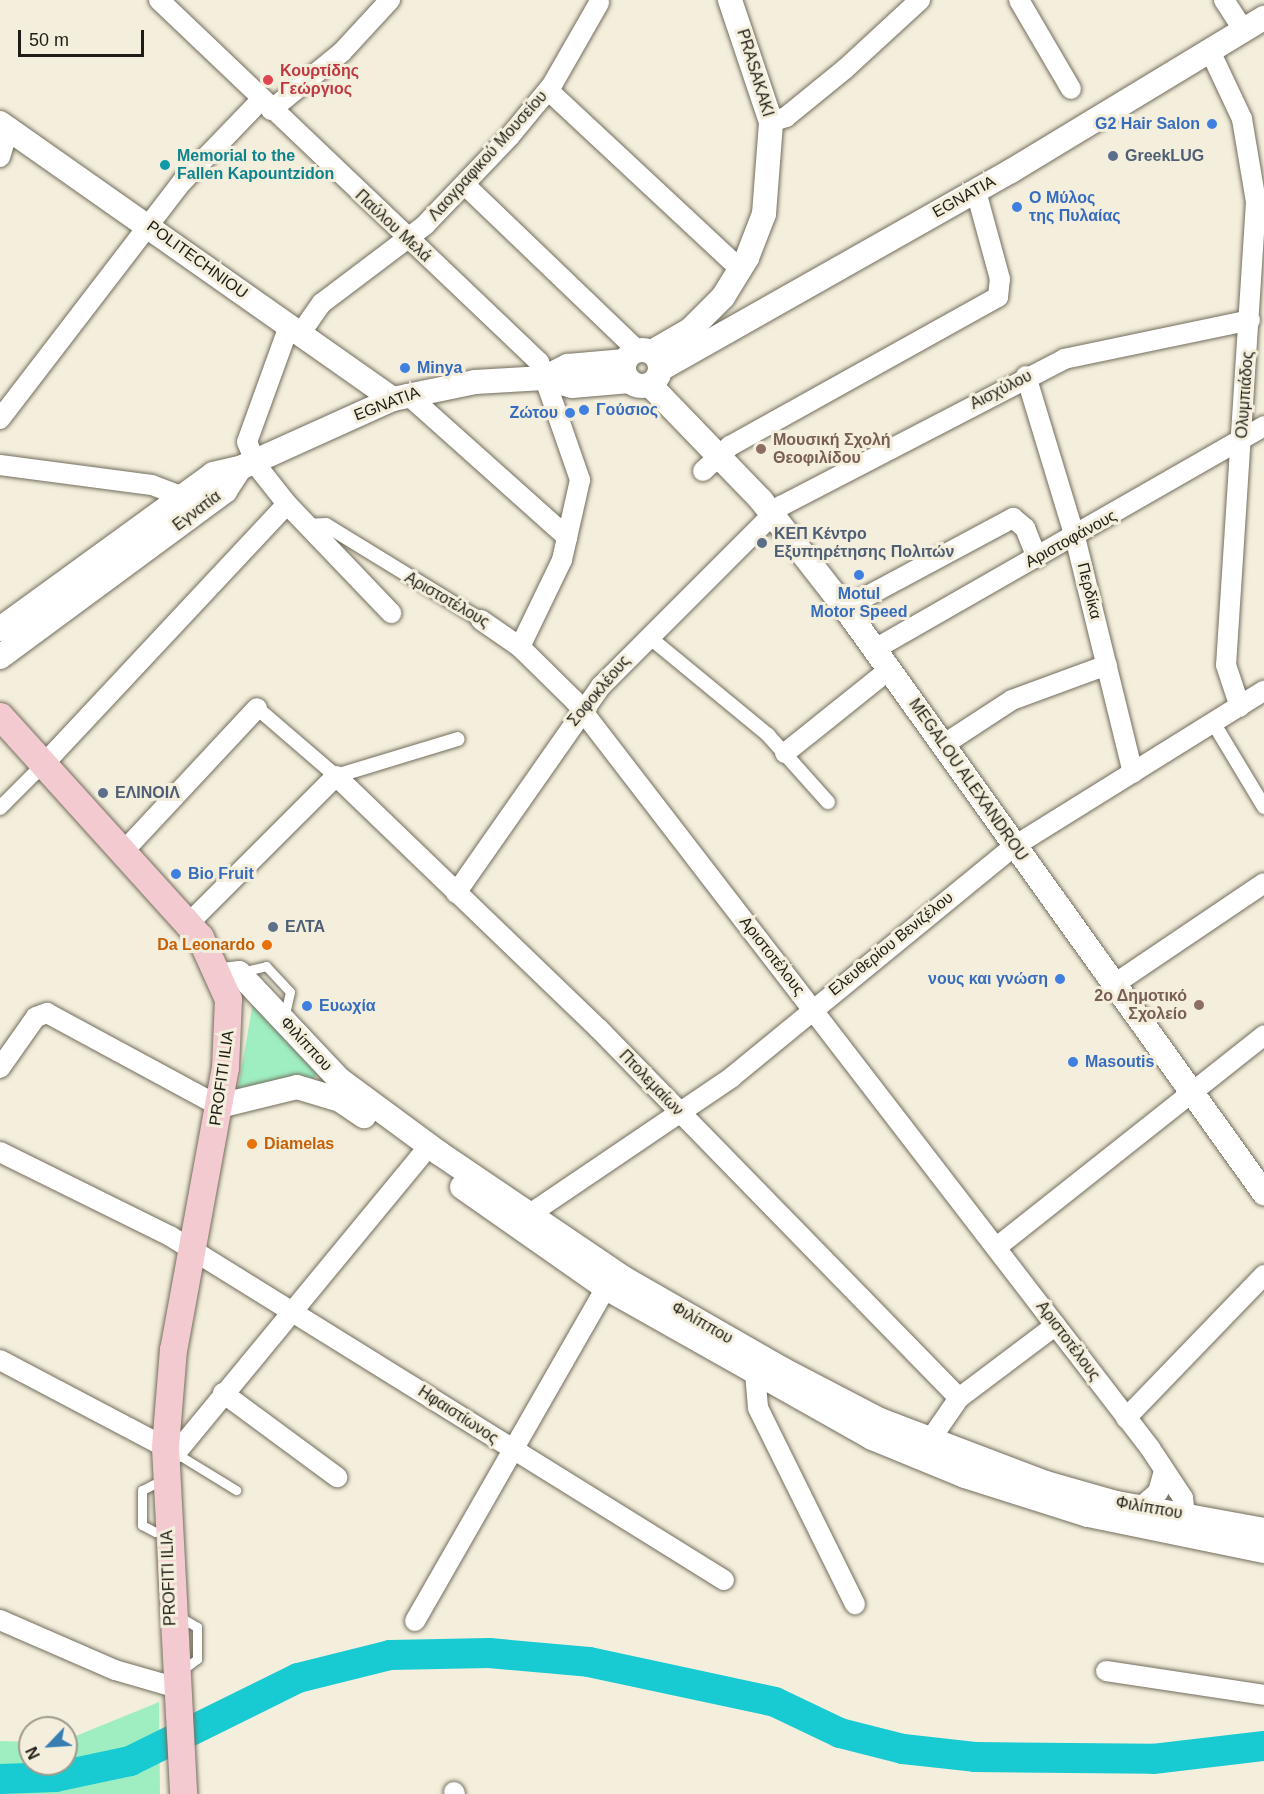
<!DOCTYPE html>
<html>
<head>
<meta charset="utf-8">
<style>
	body { margin:0 }
	#map { position:relative; width:1264px; height:1794px; overflow:hidden; background:#f4eedc; font-family:Helvetica,sans-serif }
	div>[style] { position:absolute }
	[style*='--x'] { left:calc(var(--x)*1px); top:calc(var(--y)*1px); width:calc(var(--w)*1px); rotate:calc(var(--a)*1deg) }
	.green>* { inset:0; background:#9feec2 }
	.river>* { height:30px; margin:-15px; padding:0 15px; transform-origin:15px; border-radius:15px; background:#18cad1 }
	.roads { filter:drop-shadow(0 0 2px #726d5d) drop-shadow(0 0 2px #726d5d) }
	.service>* { height:9px; margin:-4.5px; padding:0 4.5px; transform-origin:4.5px; border-radius:4.5px; background:#fff }
	.pedestrian>* { height:14px; margin:-7px; padding:0 7px; transform-origin:7px; border-radius:7px; background:#fff }
	.minor>* { height:20px; margin:-10px; padding:0 10px; transform-origin:10px; border-radius:10px; background:#fff }
	.tertiary>* { height:24px; margin:-12px; padding:0 12px; transform-origin:12px; border-radius:12px; background:#fff }
	.tertiary>.ring { margin:-12px; padding:0; box-sizing:content-box; background:none; border:24px solid #fff; border-radius:50% }
	.secondary>* { height:27px; margin:-13.5px; padding:0 13.5px; transform-origin:13.5px; border-radius:13.5px; background:#f4cad1 }
	.dots>* { width:16px; height:16px; translate:-50% -50%; box-sizing:border-box; border:3px solid #f4eedc; border-radius:50% }
	span { translate:-50% -50%; white-space:nowrap; text-align:center; line-height:1.15; -webkit-text-stroke:6px #f4eedc; paint-order:stroke }
	.health-label { font-size:16px; color:#be3a42; font-weight:700 }
	.left { translate:0 -50%; text-align:left }
	.street-label { font-size:16px; color:#1e1c15 }
	.shop-label { font-size:16px; color:#366cbe; font-weight:700 }
	.right { translate:-100% -50%; text-align:right }
	.culture-label { font-size:16px; color:#0d838f; font-weight:700 }
	.service-label { font-size:16px; color:#4e5e75; font-weight:700 }
	.education-label { font-size:16px; color:#785e54; font-weight:700 }
	.food-label { font-size:16px; color:#c56008; font-weight:700 }
	.north { position:absolute; left:18px; top:1716px; width:60px; height:60px; box-sizing:border-box; background:#f4eedc; border:2px solid #9e9a8c; border-radius:50%; rotate:245deg; font-size:16px; font-weight:700; line-height:24px; text-align:center; color:#1e1c15 }
	.north::after { content:''; display:block; margin:auto; width:21px; height:27px; background:#377db2; clip-path:polygon(50% 0,100% 100%,50% 72%,0 100%) }
	.scale { position:absolute; left:18px; top:30px; width:126px; height:27px; box-sizing:border-box; border:3px solid #1e1c15; border-top:0; padding-left:8px; font-size:18px; line-height:21px; white-space:nowrap; color:#1e1c15; -webkit-text-stroke:4px #f4eedc; paint-order:stroke }
</style>
</head>
<body>
<div id="map">
	<div class="green">
		<div style="clip-path:polygon(253px 1002px,320px 1071px,310px 1083px,237px 1095px)"></div>
		<div style="clip-path:polygon(159px 1702px,160px 1794px,0 1794px,0 1741px,30px 1742px,30px 1764px,66px 1764px,66px 1740px)"></div>
	</div>
	<div class="river">
		<div style="--x:0;--y:1779;--w:55;--a:-2.1"></div>
		<div style="--x:55;--y:1777;--w:77;--a:-12"></div>
		<div style="--x:130;--y:1761;--w:187;--a:-26.3"></div>
		<div style="--x:298;--y:1678;--w:95;--a:-14"></div>
		<div style="--x:390;--y:1655;--w:99;--a:-1.2"></div>
		<div style="--x:489;--y:1653;--w:100;--a:5.1"></div>
		<div style="--x:589;--y:1662;--w:190;--a:12.1"></div>
		<div style="--x:775;--y:1702;--w:72;--a:25.5"></div>
		<div style="--x:840;--y:1733;--w:65;--a:14.3"></div>
		<div style="--x:903;--y:1749;--w:72;--a:6.3"></div>
		<div style="--x:975;--y:1757;--w:178;--a:0.6"></div>
		<div style="--x:1153;--y:1759;--w:112;--a:-6.7"></div>
	</div>
	<div class="roads">
		<div class="service">
			<div style="--x:241;--y:972;--w:26;--a:-13"></div>
			<div style="--x:266;--y:966;--w:35;--a:47"></div>
			<div style="--x:290;--y:992;--w:27;--a:103"></div>
			<div style="--x:174;--y:1452;--w:73;--a:31.5"></div>
			<div style="--x:154;--y:1484;--w:13;--a:153"></div>
			<div style="--x:142;--y:1490;--w:35;--a:90"></div>
			<div style="--x:142;--y:1525;--w:15;--a:28"></div>
			<div style="--x:178;--y:1616;--w:22;--a:30"></div>
			<div style="--x:197;--y:1627;--w:32;--a:90"></div>
			<div style="--x:197;--y:1659;--w:21;--a:143"></div>
		</div>
		<div class="pedestrian">
			<div style="--x:307;--y:526;--w:19;--a:-3"></div>
			<div style="--x:326;--y:525;--w:182;--a:31.5"></div>
			<div style="--x:648;--y:636;--w:156;--a:39.5"></div>
			<div style="--x:768;--y:735;--w:90;--a:48.2"></div>
			<div style="--x:257;--y:708;--w:104;--a:40.7"></div>
			<div style="--x:336;--y:776;--w:127;--a:-16.9"></div>
			<div style="--x:1214;--y:724;--w:97;--a:58.9"></div>
			<div style="--x:0;--y:808;--w:58;--a:-45"></div>
		</div>
		<div class="minor">
			<div style="--x:159;--y:0;--w:525;--a:43.61"></div>
			<div style="--x:539;--y:362;--w:125;--a:70.8"></div>
			<div style="--x:580;--y:480;--w:82;--a:102.7"></div>
			<div style="--x:562;--y:560;--w:97;--a:115.8"></div>
			<div style="--x:1019;--y:0;--w:103;--a:59.7"></div>
			<div style="--x:1224;--y:0;--w:37;--a:57"></div>
			<div style="--x:1211;--y:53;--w:73;--a:64.8"></div>
			<div style="--x:1242;--y:119;--w:84;--a:80.4"></div>
			<div style="--x:1256;--y:202;--w:464;--a:93.7"></div>
			<div style="--x:1226;--y:665;--w:44;--a:71.6"></div>
			<div style="--x:548;--y:90;--w:264;--a:43"></div>
			<div style="--x:271;--y:110;--w:92;--a:-39.2"></div>
			<div style="--x:342;--y:52;--w:71;--a:-47.3"></div>
			<div style="--x:771;--y:122;--w:16;--a:-18"></div>
			<div style="--x:786;--y:117;--w:76;--a:-39.1"></div>
			<div style="--x:845;--y:69;--w:102;--a:-42.6"></div>
			<div style="--x:0;--y:157;--w:31;--a:-73"></div>
			<div style="--x:465;--y:185;--w:238;--a:43.8"></div>
			<div style="--x:289;--y:326;--w:123;--a:109.9"></div>
			<div style="--x:247;--y:442;--w:26;--a:67"></div>
			<div style="--x:257;--y:466;--w:48;--a:51.7"></div>
			<div style="--x:287;--y:504;--w:151;--a:46.3"></div>
			<div style="--x:300;--y:334;--w:38;--a:-55"></div>
			<div style="--x:322;--y:303;--w:129;--a:-37.1"></div>
			<div style="--x:425;--y:225;--w:123;--a:-46.3"></div>
			<div style="--x:510;--y:136;--w:66;--a:-50.5"></div>
			<div style="--x:552;--y:85;--w:95;--a:-60.2"></div>
			<div style="--x:1026;--y:376;--w:168;--a:73.1"></div>
			<div style="--x:1075;--y:537;--w:243;--a:76.2"></div>
			<div style="--x:407;--y:394;--w:215;--a:41.8"></div>
			<div style="--x:0;--y:419;--w:299;--a:-52.5"></div>
			<div style="--x:182;--y:182;--w:114;--a:-46.1"></div>
			<div style="--x:0;--y:465;--w:153;--a:7.5"></div>
			<div style="--x:152;--y:485;--w:33;--a:21"></div>
			<div style="--x:703;--y:471;--w:37;--a:-43"></div>
			<div style="--x:730;--y:446;--w:307;--a:-29.1"></div>
			<div style="--x:998;--y:297;--w:18;--a:-84"></div>
			<div style="--x:1000;--y:279;--w:91;--a:-105.3"></div>
			<div style="--x:845;--y:608;--w:191;--a:-28.2"></div>
			<div style="--x:1013;--y:518;--w:16;--a:40"></div>
			<div style="--x:1025;--y:528;--w:32;--a:68"></div>
			<div style="--x:481;--y:620;--w:47;--a:34.7"></div>
			<div style="--x:520;--y:647;--w:76;--a:44.5"></div>
			<div style="--x:574;--y:700;--w:944;--a:52.4"></div>
			<div style="--x:1150;--y:1448;--w:60;--a:56.6"></div>
			<div style="--x:1183;--y:1498;--w:17;--a:83"></div>
			<div style="--x:875;--y:649;--w:448;--a:-29.8"></div>
			<div style="--x:943;--y:745;--w:82;--a:-33.1"></div>
			<div style="--x:1012;--y:700;--w:101;--a:-20.2"></div>
			<div style="--x:785;--y:753;--w:134;--a:-38.7"></div>
			<div style="--x:41;--y:767;--w:360;--a:-46.9"></div>
			<div style="--x:122;--y:853;--w:198;--a:-47"></div>
			<div style="--x:456;--y:893;--w:253;--a:-55"></div>
			<div style="--x:601;--y:686;--w:255;--a:-45"></div>
			<div style="--x:781;--y:506;--w:319;--a:-27.4"></div>
			<div style="--x:1064;--y:359;--w:190;--a:-11.8"></div>
			<div style="--x:188;--y:924;--w:209;--a:-45"></div>
			<div style="--x:336;--y:776;--w:364;--a:43.9"></div>
			<div style="--x:598;--y:1028;--w:517;--a:45.71"></div>
			<div style="--x:1113;--y:985;--w:182;--a:-34"></div>
			<div style="--x:0;--y:1068;--w:62;--a:-54.8"></div>
			<div style="--x:36;--y:1017;--w:12;--a:-20"></div>
			<div style="--x:47;--y:1013;--w:196;--a:28.4"></div>
			<div style="--x:0;--y:1152;--w:190;--a:26.3"></div>
			<div style="--x:170;--y:1236;--w:652;--a:31.84"></div>
			<div style="--x:530;--y:1214;--w:244;--a:-34.1"></div>
			<div style="--x:732;--y:1077;--w:363;--a:-39.3"></div>
			<div style="--x:1013;--y:847;--w:296;--a:-31.9"></div>
			<div style="--x:997;--y:1247;--w:341;--a:-38.4"></div>
			<div style="--x:0;--y:1360;--w:187;--a:27.8"></div>
			<div style="--x:755;--y:1373;--w:35;--a:85"></div>
			<div style="--x:758;--y:1408;--w:219;--a:63.7"></div>
			<div style="--x:223;--y:1393;--w:142;--a:36.4"></div>
			<div style="--x:1126;--y:1418;--w:199;--a:-46"></div>
			<div style="--x:930;--y:1440;--w:51;--a:-55.4"></div>
			<div style="--x:959;--y:1398;--w:121;--a:-37"></div>
			<div style="--x:176;--y:1453;--w:385;--a:-50.5"></div>
			<div style="--x:1141;--y:1507;--w:23;--a:-41"></div>
			<div style="--x:1158;--y:1492;--w:22;--a:-74"></div>
			<div style="--x:0;--y:1620;--w:125;--a:23.5"></div>
			<div style="--x:115;--y:1670;--w:61;--a:16.1"></div>
			<div style="--x:415;--y:1621;--w:384;--a:-60.2"></div>
			<div style="--x:1106;--y:1671;--w:160;--a:8.6"></div>
			<div style="--x:454;--y:1792;--w:2;--a:63"></div>
		</div>
		<div class="tertiary">
			<div style="--x:0;--y:123;--w:480;--a:35.1"></div>
			<div class="ring" style="left:624px;top:350px;width:12px;height:12px"></div>
			<div style="--x:652;--y:352;--w:44;--a:-30.1"></div>
			<div style="--x:690;--y:330;--w:47;--a:-45"></div>
			<div style="--x:723;--y:297;--w:46;--a:-58.4"></div>
			<div style="--x:747;--y:258;--w:47;--a:-68.9"></div>
			<div style="--x:764;--y:214;--w:92;--a:-85.6"></div>
			<div style="--x:771;--y:122;--w:129;--a:-108.6"></div>
			<div style="--x:661;--y:369;--w:402;--a:-29.5"></div>
			<div style="--x:1011;--y:171;--w:296;--a:-31.2"></div>
			<div style="--x:544;--y:378;--w:27;--a:-27"></div>
			<div style="--x:568;--y:366;--w:57;--a:-5"></div>
			<div style="--x:650;--y:385;--w:160;--a:46"></div>
			<div style="--x:761;--y:500;--w:137;--a:52.1"></div>
			<div style="--x:845;--y:608;--w:720;--a:54.39"></div>
			<div style="--x:0;--y:629;--w:263;--a:-36"></div>
			<div style="--x:213;--y:474;--w:28;--a:-13"></div>
			<div style="--x:240;--y:468;--w:168;--a:-24.3"></div>
			<div style="--x:393;--y:399;--w:84;--a:-11.7"></div>
			<div style="--x:475;--y:382;--w:69;--a:-3.3"></div>
			<div style="--x:544;--y:378;--w:29;--a:16"></div>
			<div style="--x:572;--y:386;--w:58;--a:-4.9"></div>
			<div style="--x:0;--y:657;--w:280;--a:-36.4"></div>
			<div style="--x:225;--y:491;--w:27;--a:-57"></div>
			<div style="--x:221;--y:975;--w:18;--a:-6"></div>
			<div style="--x:239;--y:973;--w:147;--a:46.7"></div>
			<div style="--x:340;--y:1080;--w:123;--a:36.4"></div>
			<div style="--x:439;--y:1153;--w:225;--a:34.1"></div>
			<div style="--x:625;--y:1279;--w:181;--a:29.8"></div>
			<div style="--x:782;--y:1369;--w:110;--a:27.5"></div>
			<div style="--x:880;--y:1420;--w:178;--a:20.8"></div>
			<div style="--x:1046;--y:1483;--w:73;--a:15.9"></div>
			<div style="--x:1116;--y:1503;--w:150;--a:10.3"></div>
			<div style="--x:219;--y:1106;--w:80;--a:-13.7"></div>
			<div style="--x:297;--y:1087;--w:45;--a:16.8"></div>
			<div style="--x:340;--y:1100;--w:29;--a:34"></div>
			<div style="--x:462;--y:1187;--w:176;--a:35"></div>
			<div style="--x:606;--y:1288;--w:305;--a:29.4"></div>
			<div style="--x:872;--y:1438;--w:100;--a:22.2"></div>
			<div style="--x:965;--y:1476;--w:129;--a:17.6"></div>
			<div style="--x:1088;--y:1515;--w:180;--a:11.6"></div>
		</div>
		<div class="secondary">
			<div style="--x:0;--y:716;--w:298;--a:47.9"></div>
			<div style="--x:200;--y:937;--w:68;--a:65.7"></div>
			<div style="--x:228;--y:999;--w:68;--a:92.5"></div>
			<div style="--x:225;--y:1067;--w:287;--a:100.4"></div>
			<div style="--x:173;--y:1349;--w:98;--a:94.7"></div>
			<div style="--x:165;--y:1447;--w:347;--a:87"></div>
		</div>
	</div>
	<div class="dots">
		<div style="left:268px;top:80px;background:#e0444e"></div>
		<div style="left:1212px;top:124px;background:#3f7fe0"></div>
		<div style="left:1113px;top:156px;background:#5c6f8a"></div>
		<div style="left:165px;top:165px;background:#0f9aa8"></div>
		<div style="left:1017px;top:207px;background:#3f7fe0"></div>
		<div style="left:405px;top:368px;background:#3f7fe0"></div>
		<div style="left:584px;top:410px;background:#3f7fe0"></div>
		<div style="left:570px;top:413px;background:#3f7fe0"></div>
		<div style="left:761px;top:449px;background:#8d6e63"></div>
		<div style="left:762px;top:543px;background:#5c6f8a"></div>
		<div style="left:859px;top:575px;background:#3f7fe0"></div>
		<div style="left:103px;top:793px;background:#5c6f8a"></div>
		<div style="left:176px;top:874px;background:#3f7fe0"></div>
		<div style="left:273px;top:927px;background:#5c6f8a"></div>
		<div style="left:267px;top:945px;background:#e8710a"></div>
		<div style="left:1060px;top:979px;background:#3f7fe0"></div>
		<div style="left:1199px;top:1005px;background:#8d6e63"></div>
		<div style="left:307px;top:1006px;background:#3f7fe0"></div>
		<div style="left:1073px;top:1062px;background:#3f7fe0"></div>
		<div style="left:252px;top:1144px;background:#e8710a"></div>
	</div>
	<div class="health-label">
		<span class="left" style="left:280px;top:80px">Κουρτίδης<br>Γεώργιος</span>
	</div>
	<div class="street-label">
		<span style="left:755px;top:73px;rotate:73deg">PRASAKAKI</span>
		<span style="left:488px;top:156px;rotate:-48deg">Λαογραφικού Μουσείου</span>
		<span style="left:964px;top:197px;rotate:-29deg">EGNATIA</span>
		<span style="left:393px;top:226px;rotate:43deg">Παύλου Μελά</span>
		<span style="left:197px;top:260px;rotate:36deg">POLITECHNIOU</span>
		<span style="left:1001px;top:390px;rotate:-27deg">Αισχύλου</span>
		<span style="left:1245px;top:395px;rotate:-86deg">Ολυμπιάδος</span>
		<span style="left:387px;top:404px;rotate:-21deg">EGNATIA</span>
		<span style="left:197px;top:511px;rotate:-37deg">Εγνατία</span>
		<span style="left:1071px;top:539px;rotate:-29deg">Αριστοφάνους</span>
		<span style="left:1089px;top:591px;rotate:76deg">Περδίκα</span>
		<span style="left:447px;top:600px;rotate:30deg">Αριστοτέλους</span>
		<span style="left:599px;top:691px;rotate:-50deg">Σοφοκλέους</span>
		<span style="left:968px;top:780px;rotate:55deg">MEGALOU ALEXANDROU</span>
		<span style="left:891px;top:944px;rotate:-39deg">Ελευθερίου Βενιζέλου</span>
		<span style="left:772px;top:956px;rotate:52deg">Αριστοτέλους</span>
		<span style="left:306px;top:1044px;rotate:47deg">Φιλίππου</span>
		<span style="left:222px;top:1078px;rotate:-82deg">PROFITI ILIA</span>
		<span style="left:651px;top:1083px;rotate:46deg">Πτολεμαίων</span>
		<span style="left:702px;top:1323px;rotate:30deg">Φιλίππου</span>
		<span style="left:1068px;top:1341px;rotate:53deg">Αριστοτέλους</span>
		<span style="left:458px;top:1415px;rotate:33deg">Ηφαιστίωνος</span>
		<span style="left:1149px;top:1508px;rotate:10deg">Φιλίππου</span>
		<span style="left:169px;top:1578px;rotate:-92deg">PROFITI ILIA</span>
	</div>
	<div class="shop-label">
		<span class="right" style="left:1200px;top:124px">G2 Hair Salon</span>
		<span class="left" style="left:1029px;top:207px">Ο Μύλος<br>της Πυλαίας</span>
		<span class="left" style="left:417px;top:368px">Minya</span>
		<span class="left" style="left:596px;top:410px">Γούσιος</span>
		<span class="right" style="left:558px;top:413px">Ζώτου</span>
		<span style="left:859px;top:603px">Motul<br>Motor Speed</span>
		<span class="left" style="left:188px;top:874px">Bio Fruit</span>
		<span class="right" style="left:1048px;top:979px">νους και γνώση</span>
		<span class="left" style="left:319px;top:1006px">Ευωχία</span>
		<span class="left" style="left:1085px;top:1062px">Masoutis</span>
	</div>
	<div class="culture-label">
		<span class="left" style="left:177px;top:165px">Memorial to the<br>Fallen Kapountzidon</span>
	</div>
	<div class="service-label">
		<span class="left" style="left:1125px;top:156px">GreekLUG</span>
		<span class="left" style="left:774px;top:543px">ΚΕΠ Κέντρο<br>Εξυπηρέτησης Πολιτών</span>
		<span class="left" style="left:115px;top:793px">ΕΛΙΝΟΙΛ</span>
		<span class="left" style="left:285px;top:927px">ΕΛΤΑ</span>
	</div>
	<div class="education-label">
		<span class="left" style="left:773px;top:449px">Μουσική Σχολή<br>Θεοφιλίδου</span>
		<span class="right" style="left:1187px;top:1005px">2ο Δημοτικό<br>Σχολείο</span>
	</div>
	<div class="food-label">
		<span class="right" style="left:255px;top:945px">Da Leonardo</span>
		<span class="left" style="left:264px;top:1144px">Diamelas</span>
	</div>
	<div class="north">N</div>
	<div class="scale">50 m</div>
</div>
</body>
</html>
